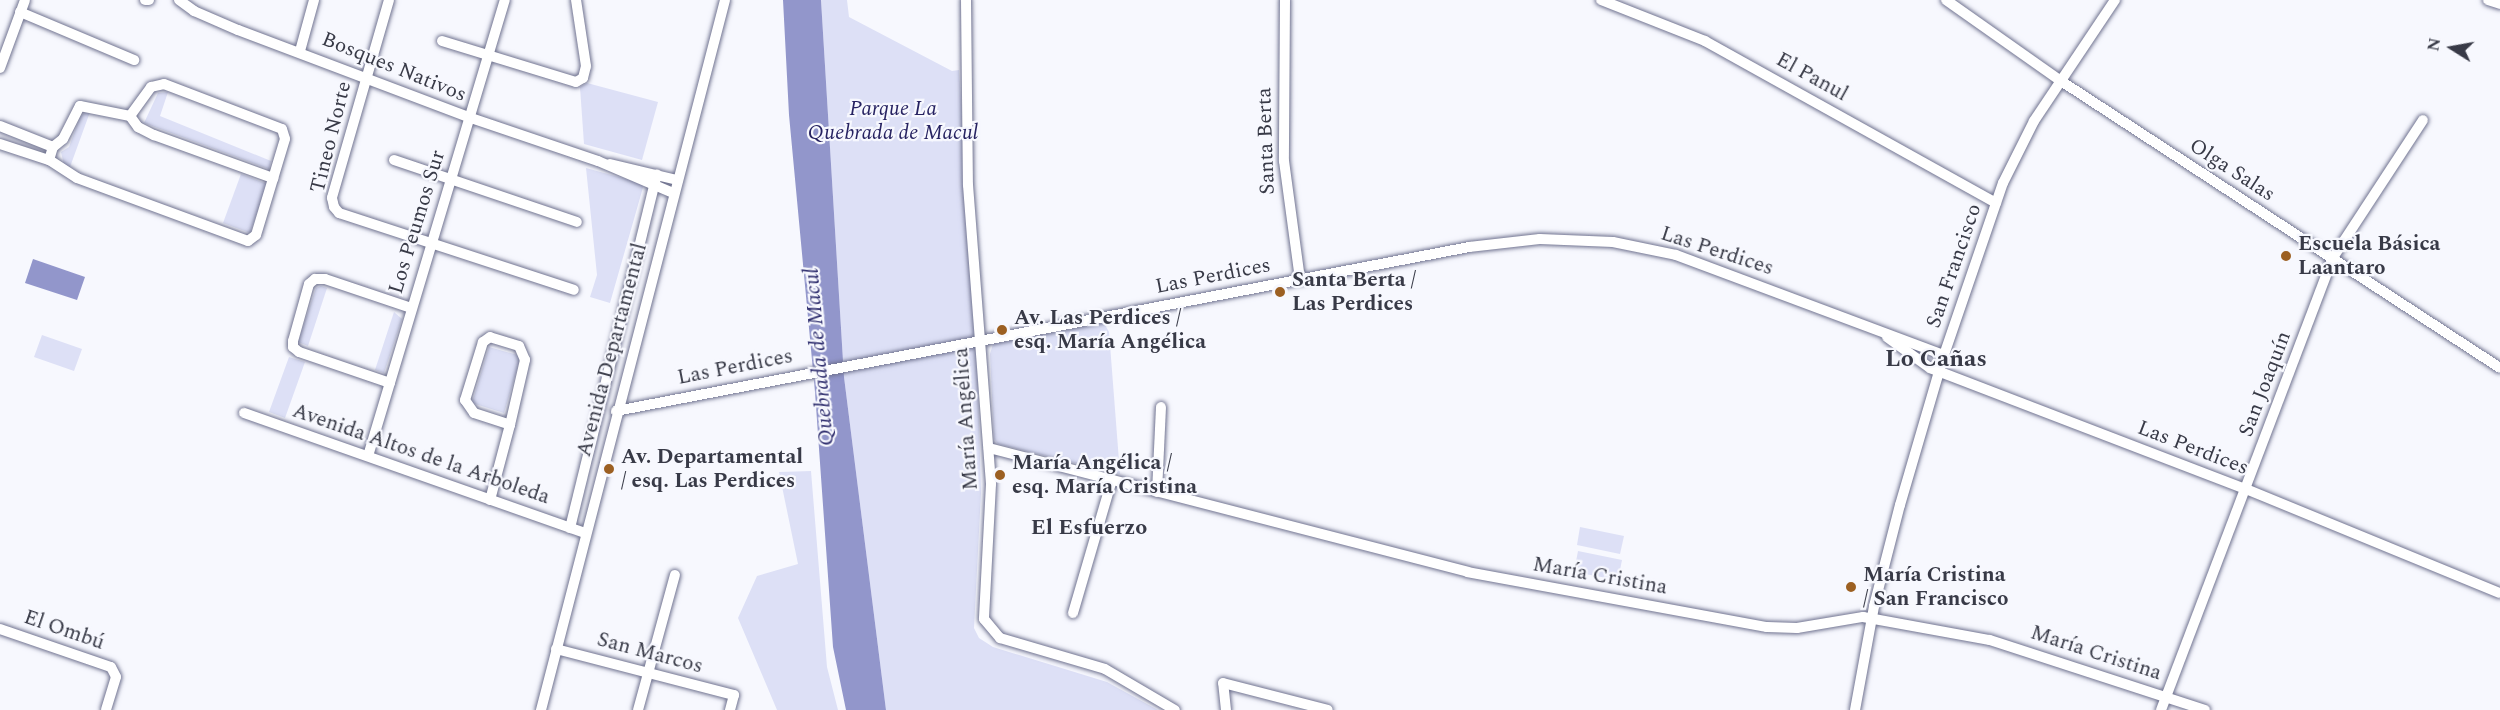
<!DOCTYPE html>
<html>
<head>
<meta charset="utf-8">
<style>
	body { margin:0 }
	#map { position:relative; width:2500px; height:710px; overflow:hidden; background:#f7f8fe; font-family:Spectral,serif }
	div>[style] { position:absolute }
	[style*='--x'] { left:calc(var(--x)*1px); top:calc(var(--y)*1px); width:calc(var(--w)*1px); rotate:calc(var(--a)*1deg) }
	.green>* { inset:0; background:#dde0f6 }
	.water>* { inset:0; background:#9296cb }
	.roads { filter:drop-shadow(0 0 2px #707390) drop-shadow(0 0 2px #707390) }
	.minor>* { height:10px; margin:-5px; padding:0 5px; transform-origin:5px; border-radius:5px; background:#fff }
	.dots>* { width:16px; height:16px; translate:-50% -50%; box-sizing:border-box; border:3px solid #f7f8fe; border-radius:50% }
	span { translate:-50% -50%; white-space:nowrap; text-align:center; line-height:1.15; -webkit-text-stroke:4.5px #f7f8fe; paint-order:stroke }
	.street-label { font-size:21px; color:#383a47 }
	.park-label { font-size:21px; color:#262261; font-style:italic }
	.poi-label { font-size:21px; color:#383a47; font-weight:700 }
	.left { translate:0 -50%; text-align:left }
	.water-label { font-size:22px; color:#302f6f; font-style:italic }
	.neighbourhood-label { font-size:22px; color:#383a47; font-weight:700 }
	.quarter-label { font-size:24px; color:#383a47; font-weight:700 }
	.north { position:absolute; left:2422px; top:18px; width:60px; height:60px; -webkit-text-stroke:4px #f7f8fe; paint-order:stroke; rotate:281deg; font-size:16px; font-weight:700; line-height:24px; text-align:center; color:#383a47 }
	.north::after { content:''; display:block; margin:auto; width:21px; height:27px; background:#383a47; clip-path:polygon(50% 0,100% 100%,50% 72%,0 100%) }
</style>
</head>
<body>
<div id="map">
	<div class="green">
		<div style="clip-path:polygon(821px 0,847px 0,849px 17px,952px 71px,959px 70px,977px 351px,981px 493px,974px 628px,979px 638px,993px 647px,1107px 682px,1158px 710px,886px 710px,844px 377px)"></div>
		<div style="clip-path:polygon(587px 83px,658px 102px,642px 160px,584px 144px,580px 87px)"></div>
		<div style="clip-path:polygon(168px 92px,160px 116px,271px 161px,269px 169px,144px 123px,158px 93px)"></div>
		<div style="clip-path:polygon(86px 112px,90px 112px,70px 167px,64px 165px,61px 152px,69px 147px,80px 117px)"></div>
		<div style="clip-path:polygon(586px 168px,644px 184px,610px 303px,590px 297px,597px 275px)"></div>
		<div style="clip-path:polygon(241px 174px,267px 184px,250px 233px,223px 223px)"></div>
		<div style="clip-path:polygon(321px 286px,327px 288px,308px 346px,298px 342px,316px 288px)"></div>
		<div style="clip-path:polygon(394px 312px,402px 319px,384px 373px,375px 370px)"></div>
		<div style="clip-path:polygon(1104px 323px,1109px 332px,1120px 474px,998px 444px,994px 439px,990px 354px,993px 344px)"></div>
		<div style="clip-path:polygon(42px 335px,82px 349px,74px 371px,34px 357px)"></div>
		<div style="clip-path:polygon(489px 347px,521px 356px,504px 413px,472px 403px)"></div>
		<div style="clip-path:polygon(289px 357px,305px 362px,285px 418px,269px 412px)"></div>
		<div style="clip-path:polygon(811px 471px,827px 667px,838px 710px,777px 710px,738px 618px,757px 576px,798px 564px,779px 472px)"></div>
		<div style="clip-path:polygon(1580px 527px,1624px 536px,1620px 554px,1577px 545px)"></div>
		<div style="clip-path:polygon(1578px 551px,1622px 560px,1618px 580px,1574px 572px)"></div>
	</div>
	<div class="water">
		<div style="clip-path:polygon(783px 0,821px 0,844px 377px,886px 710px,846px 710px,833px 647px,815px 392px,789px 115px)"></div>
		<div style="clip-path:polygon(33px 259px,85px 277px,77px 300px,25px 283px)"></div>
	</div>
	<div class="roads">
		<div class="minor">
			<div style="--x:145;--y:0;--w:4;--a:0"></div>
			<div style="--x:179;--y:0;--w:19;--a:36"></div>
			<div style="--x:194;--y:11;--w:48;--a:23.4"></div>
			<div style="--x:238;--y:30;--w:249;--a:20.7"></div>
			<div style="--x:471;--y:118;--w:134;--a:18.7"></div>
			<div style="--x:598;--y:161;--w:82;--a:23.1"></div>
			<div style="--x:389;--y:0;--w:206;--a:106.1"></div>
			<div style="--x:332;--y:198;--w:9;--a:77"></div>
			<div style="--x:334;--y:207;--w:8;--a:50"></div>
			<div style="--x:339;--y:213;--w:247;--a:18.1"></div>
			<div style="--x:966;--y:0;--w:185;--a:89.4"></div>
			<div style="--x:968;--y:185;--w:300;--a:85.6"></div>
			<div style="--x:991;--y:484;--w:135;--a:93"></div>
			<div style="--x:984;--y:619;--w:25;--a:50"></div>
			<div style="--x:1000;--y:638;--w:109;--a:16.4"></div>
			<div style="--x:1105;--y:669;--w:81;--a:30.4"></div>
			<div style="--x:1285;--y:0;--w:161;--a:90.4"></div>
			<div style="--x:1284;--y:161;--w:120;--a:82.3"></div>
			<div style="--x:1601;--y:0;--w:112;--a:21.5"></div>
			<div style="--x:1705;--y:41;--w:333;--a:29.1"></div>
			<div style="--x:1946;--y:0;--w:141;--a:35.2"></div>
			<div style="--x:2061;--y:81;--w:524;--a:33.17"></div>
			<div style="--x:2488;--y:0;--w:13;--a:18"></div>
			<div style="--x:20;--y:12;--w:124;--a:22.8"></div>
			<div style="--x:442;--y:41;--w:140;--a:17"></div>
			<div style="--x:576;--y:82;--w:8;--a:-30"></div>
			<div style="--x:583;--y:78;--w:12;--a:-76"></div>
			<div style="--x:586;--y:66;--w:67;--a:-98.6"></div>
			<div style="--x:300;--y:51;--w:53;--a:-74.6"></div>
			<div style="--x:0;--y:68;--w:72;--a:-69.8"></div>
			<div style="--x:164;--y:84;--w:126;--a:20.9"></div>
			<div style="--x:282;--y:129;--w:10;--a:73"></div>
			<div style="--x:285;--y:139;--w:100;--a:106.8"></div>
			<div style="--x:256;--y:235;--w:10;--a:143"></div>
			<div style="--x:248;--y:241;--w:182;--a:-159.8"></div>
			<div style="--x:77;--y:178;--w:33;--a:-147"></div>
			<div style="--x:49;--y:160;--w:14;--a:-73"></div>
			<div style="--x:53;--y:147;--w:13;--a:-39"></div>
			<div style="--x:63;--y:139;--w:37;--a:-63"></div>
			<div style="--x:80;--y:106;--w:51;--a:11.3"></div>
			<div style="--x:130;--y:116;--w:36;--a:-54"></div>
			<div style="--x:151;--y:87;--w:13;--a:-13"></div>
			<div style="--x:130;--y:116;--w:14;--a:54"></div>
			<div style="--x:138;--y:127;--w:18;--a:27"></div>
			<div style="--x:154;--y:135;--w:127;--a:19.9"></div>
			<div style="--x:0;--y:126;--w:57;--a:21.6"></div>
			<div style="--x:0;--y:144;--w:52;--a:18.1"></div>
			<div style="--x:394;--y:160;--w:193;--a:18.7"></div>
			<div style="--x:610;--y:164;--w:69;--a:13.4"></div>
			<div style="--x:1887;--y:337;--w:53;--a:35.8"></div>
			<div style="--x:1930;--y:368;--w:338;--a:21"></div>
			<div style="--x:2246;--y:489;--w:274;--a:22.3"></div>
			<div style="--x:390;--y:383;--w:96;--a:-161.2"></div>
			<div style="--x:299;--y:352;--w:8;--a:-140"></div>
			<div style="--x:293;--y:347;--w:6;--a:-90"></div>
			<div style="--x:293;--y:341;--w:59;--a:-74.3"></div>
			<div style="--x:309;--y:284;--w:8;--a:-40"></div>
			<div style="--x:315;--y:279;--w:10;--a:0"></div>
			<div style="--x:325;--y:279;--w:91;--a:18.6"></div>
			<div style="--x:616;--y:411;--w:869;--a:-10.88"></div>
			<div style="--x:1469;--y:247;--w:71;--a:-6.4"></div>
			<div style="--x:1540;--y:239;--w:73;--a:2.4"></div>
			<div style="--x:1613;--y:242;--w:64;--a:11.7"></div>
			<div style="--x:1676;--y:255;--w:286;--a:20.5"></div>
			<div style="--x:244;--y:413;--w:361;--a:19.4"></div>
			<div style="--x:989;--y:448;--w:494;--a:14.5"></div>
			<div style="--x:1467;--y:572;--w:305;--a:10.4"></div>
			<div style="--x:1767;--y:627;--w:30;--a:2"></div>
			<div style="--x:1797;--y:628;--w:67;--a:-9.5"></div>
			<div style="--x:1863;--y:617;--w:129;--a:10.3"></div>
			<div style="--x:1990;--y:640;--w:226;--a:18"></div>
			<div style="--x:368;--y:456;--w:476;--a:-73.3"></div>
			<div style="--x:1157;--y:492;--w:85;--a:-87.3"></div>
			<div style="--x:490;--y:500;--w:78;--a:-75.1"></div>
			<div style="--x:510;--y:425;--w:67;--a:-77"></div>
			<div style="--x:525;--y:360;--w:15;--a:-113"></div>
			<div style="--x:519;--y:346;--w:30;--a:-163"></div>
			<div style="--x:490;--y:337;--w:9;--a:144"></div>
			<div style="--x:483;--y:342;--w:61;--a:107.2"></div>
			<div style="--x:465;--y:400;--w:16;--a:55"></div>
			<div style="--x:474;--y:413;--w:38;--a:18"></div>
			<div style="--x:570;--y:528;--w:364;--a:-76.2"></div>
			<div style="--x:1073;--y:613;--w:139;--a:-73.7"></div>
			<div style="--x:0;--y:629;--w:117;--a:18.9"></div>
			<div style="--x:111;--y:667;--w:11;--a:63"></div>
			<div style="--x:116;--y:677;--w:34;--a:107"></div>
			<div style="--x:556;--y:649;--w:184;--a:14.5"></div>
			<div style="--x:734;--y:695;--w:16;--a:105"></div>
			<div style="--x:541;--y:710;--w:733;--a:-75.47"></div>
			<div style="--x:638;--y:710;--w:140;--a:-74.7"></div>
			<div style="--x:1226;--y:710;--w:27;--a:-96"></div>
			<div style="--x:1223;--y:683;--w:108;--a:14.4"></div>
			<div style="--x:1855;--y:710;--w:106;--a:-79.6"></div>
			<div style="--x:1874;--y:606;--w:104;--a:-75.6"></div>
			<div style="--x:1900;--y:505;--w:156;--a:-73.7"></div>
			<div style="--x:1944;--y:355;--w:182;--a:-71.1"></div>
			<div style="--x:2003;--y:183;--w:69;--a:-63.4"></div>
			<div style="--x:2034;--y:121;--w:146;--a:-56.2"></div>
			<div style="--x:2161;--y:710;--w:482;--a:-69.2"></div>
			<div style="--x:2332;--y:259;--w:166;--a:-56.8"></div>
		</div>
	</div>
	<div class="dots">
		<div style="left:2286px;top:256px;background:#9c6022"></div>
		<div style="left:1280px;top:292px;background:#9c6022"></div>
		<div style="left:1002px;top:330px;background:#9c6022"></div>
		<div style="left:609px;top:469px;background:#9c6022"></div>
		<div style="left:1000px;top:475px;background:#9c6022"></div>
		<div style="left:1851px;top:587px;background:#9c6022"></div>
	</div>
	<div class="street-label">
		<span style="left:394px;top:67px;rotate:22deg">Bosques Nativos</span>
		<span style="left:1812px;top:77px;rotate:29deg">El Panul</span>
		<span style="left:331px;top:137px;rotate:-76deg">Tineo Norte</span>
		<span style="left:1266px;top:141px;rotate:-92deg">Santa Berta</span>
		<span style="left:2232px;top:170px;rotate:33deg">Olga Salas</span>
		<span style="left:417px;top:222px;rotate:-73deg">Los Peumos Sur</span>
		<span style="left:1717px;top:251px;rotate:18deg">Las Perdices</span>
		<span style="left:1954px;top:266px;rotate:-71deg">San Francisco</span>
		<span style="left:1213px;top:276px;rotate:-11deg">Las Perdices</span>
		<span style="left:612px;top:350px;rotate:-75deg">Avenida Departamental</span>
		<span style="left:735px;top:367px;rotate:-11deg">Las Perdices</span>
		<span style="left:2265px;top:384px;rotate:-69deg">San Joaquín</span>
		<span style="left:966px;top:419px;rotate:-94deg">María Angélica</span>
		<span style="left:2193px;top:448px;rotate:21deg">Las Perdices</span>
		<span style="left:421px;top:454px;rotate:19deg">Avenida Altos de la Arboleda</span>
		<span style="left:1600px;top:576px;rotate:10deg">María Cristina</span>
		<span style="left:64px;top:630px;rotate:19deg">El Ombú</span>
		<span style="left:650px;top:653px;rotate:15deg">San Marcos</span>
		<span style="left:2096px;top:653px;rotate:18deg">María Cristina</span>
	</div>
	<div class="park-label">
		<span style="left:893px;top:121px">Parque La<br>Quebrada de Macul</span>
	</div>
	<div class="poi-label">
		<span class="left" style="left:2298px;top:256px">Escuela Básica<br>Laantaro</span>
		<span class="left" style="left:1292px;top:292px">Santa Berta /<br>Las Perdices</span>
		<span class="left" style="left:1014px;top:330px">Av. Las Perdices /<br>esq. María Angélica</span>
		<span class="left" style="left:621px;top:469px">Av. Departamental<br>/ esq. Las Perdices</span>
		<span class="left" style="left:1012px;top:475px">María Angélica /<br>esq. María Cristina</span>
		<span class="left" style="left:1863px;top:587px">María Cristina<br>/ San Francisco</span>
	</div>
	<div class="water-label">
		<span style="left:819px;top:357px;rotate:-95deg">Quebrada de Macul</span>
	</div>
	<div class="neighbourhood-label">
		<span style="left:1089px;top:528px">El Esfuerzo</span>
	</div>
	<div class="quarter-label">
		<span style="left:1936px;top:360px">Lo Cañas</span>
	</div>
	<div class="north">N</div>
</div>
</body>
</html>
